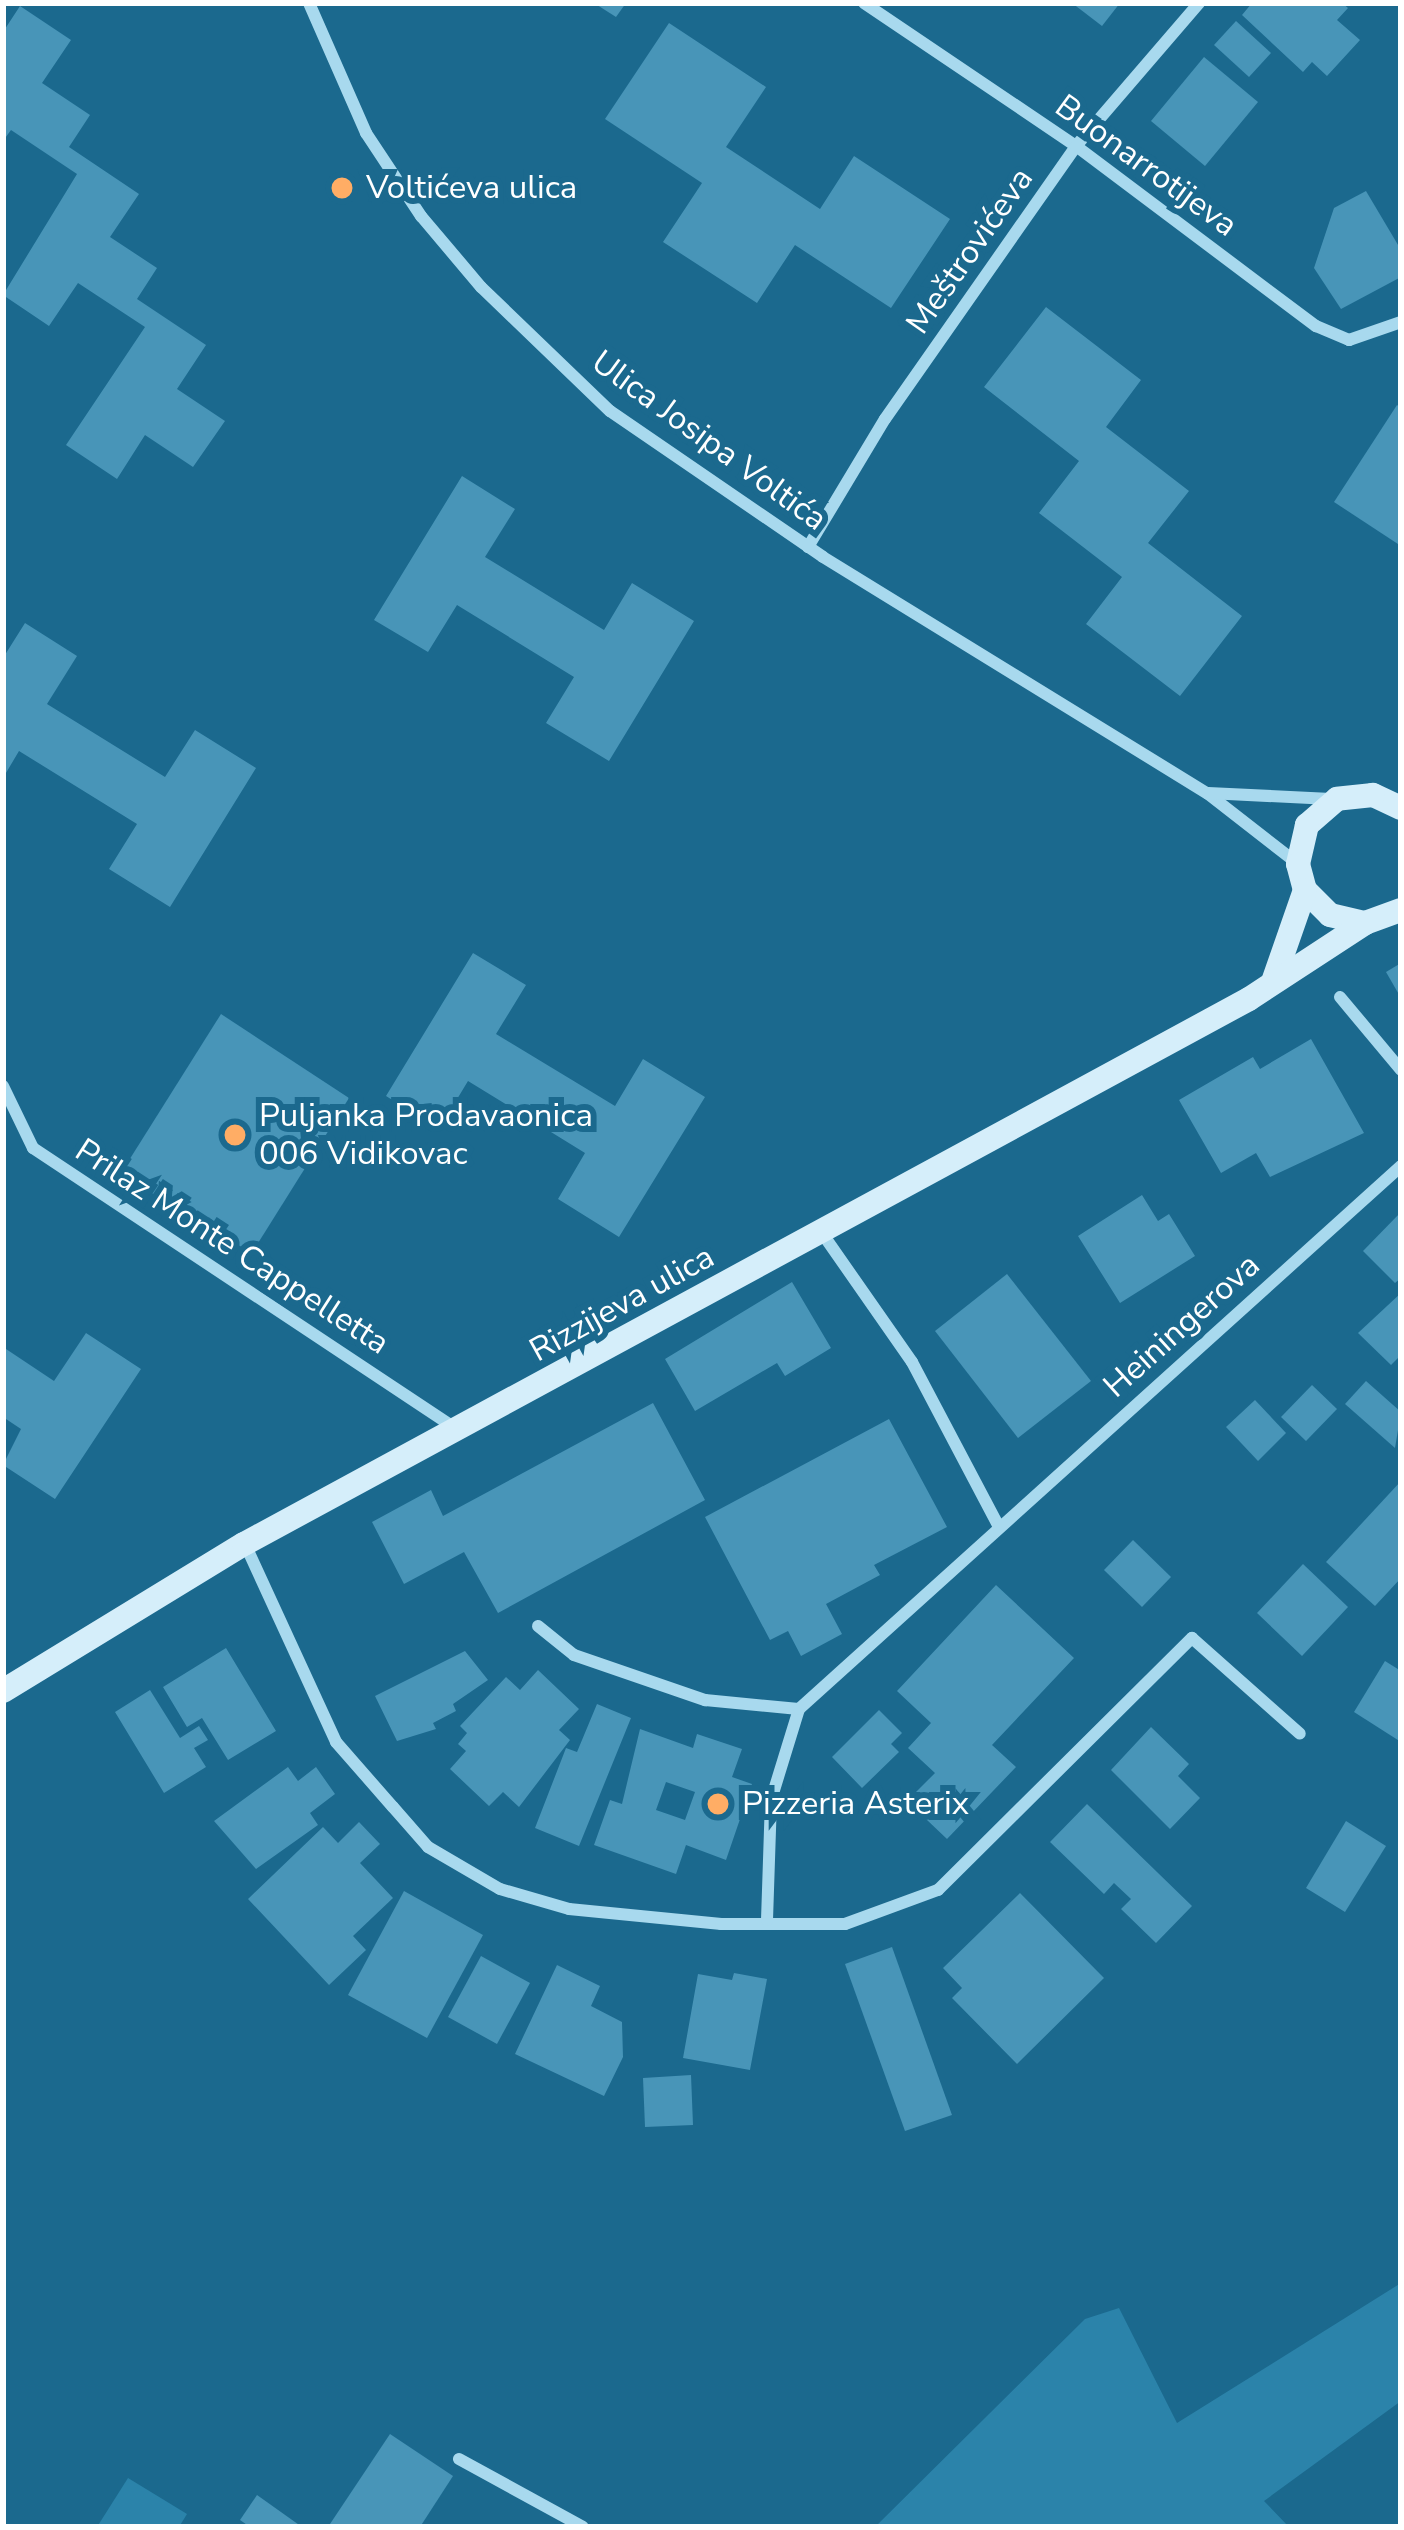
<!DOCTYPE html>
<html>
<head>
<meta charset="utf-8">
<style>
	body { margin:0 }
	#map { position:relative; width:1404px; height:2530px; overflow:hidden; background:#1b698e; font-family:"Nunito Sans",sans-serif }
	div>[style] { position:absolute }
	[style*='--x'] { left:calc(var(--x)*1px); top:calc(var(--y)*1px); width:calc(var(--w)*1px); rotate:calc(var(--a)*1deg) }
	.green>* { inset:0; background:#2b83aa }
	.building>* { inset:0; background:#4895b8 }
	.street>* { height:12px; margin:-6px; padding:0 6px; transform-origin:6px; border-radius:6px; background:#a8d9ee }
	.secondary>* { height:24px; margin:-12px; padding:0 12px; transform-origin:12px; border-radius:12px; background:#d5eefa }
	.dots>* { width:33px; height:33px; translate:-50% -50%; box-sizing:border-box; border:6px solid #1b698e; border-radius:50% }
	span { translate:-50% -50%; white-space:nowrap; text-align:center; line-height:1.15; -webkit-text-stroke:12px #1b698e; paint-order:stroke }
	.street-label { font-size:33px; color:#fff }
	.poi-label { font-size:33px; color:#fff }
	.left { translate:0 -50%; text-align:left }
	.frame { position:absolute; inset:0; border:6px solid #fff; pointer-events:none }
</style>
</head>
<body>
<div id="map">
	<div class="green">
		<div style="clip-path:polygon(1401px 2283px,1401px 2401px,1264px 2501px,1289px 2527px,875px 2527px,1085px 2319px,1119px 2308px,1177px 2423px)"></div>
		<div style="clip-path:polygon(128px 2478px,187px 2514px,179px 2527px,97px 2527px)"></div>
	</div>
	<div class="building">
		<div style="clip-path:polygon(594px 3px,626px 3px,616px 17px)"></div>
		<div style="clip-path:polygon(1072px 3px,1120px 3px,1102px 26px)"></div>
		<div style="clip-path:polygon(1252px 3px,1342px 3px,1348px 8px,1337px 20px,1360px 40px,1327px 76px,1312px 62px,1303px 72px,1242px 15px)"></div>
		<div style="clip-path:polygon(20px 6px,71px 40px,42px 83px,90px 115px,69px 147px,139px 194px,110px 237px,157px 268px,137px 299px,206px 345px,177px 389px,225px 421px,193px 467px,145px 435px,117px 479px,66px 445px,145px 327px,78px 283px,49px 326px,3px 295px,77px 174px,11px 130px,3px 141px,3px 32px)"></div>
		<div style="clip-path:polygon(1236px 21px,1271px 53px,1249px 77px,1214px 45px)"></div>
		<div style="clip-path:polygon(669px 23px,766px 87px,726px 147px,820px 209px,854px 156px,950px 219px,891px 308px,795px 245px,757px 303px,663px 242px,702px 183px,605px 119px)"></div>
		<div style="clip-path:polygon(1204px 57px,1258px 102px,1205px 166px,1151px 121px)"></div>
		<div style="clip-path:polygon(1366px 191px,1401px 250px,1401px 277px,1341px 309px,1314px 268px,1334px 208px)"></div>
		<div style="clip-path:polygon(1046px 307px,1141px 380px,1106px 427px,1189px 491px,1148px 543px,1242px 616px,1180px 696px,1086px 624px,1122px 577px,1039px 513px,1079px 461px,984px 387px)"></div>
		<div style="clip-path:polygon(1397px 405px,1401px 408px,1401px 546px,1334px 502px)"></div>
		<div style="clip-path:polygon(462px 476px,515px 509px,485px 557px,604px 630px,632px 583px,694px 621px,609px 761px,546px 723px,574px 677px,457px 605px,428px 652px,374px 620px)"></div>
		<div style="clip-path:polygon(25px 623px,77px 656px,47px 704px,165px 777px,195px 730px,256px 768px,170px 907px,109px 869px,137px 824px,19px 751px,3px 778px,3px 658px)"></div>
		<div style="clip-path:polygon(473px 953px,526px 985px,496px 1034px,615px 1106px,643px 1059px,705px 1097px,619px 1237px,558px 1199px,585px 1153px,468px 1081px,439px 1129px,386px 1096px)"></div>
		<div style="clip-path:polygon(1401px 963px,1401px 998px,1386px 972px)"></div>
		<div style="clip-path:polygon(221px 1014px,349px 1098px,250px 1256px,121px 1173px)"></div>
		<div style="clip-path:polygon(1311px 1039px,1364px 1133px,1270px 1177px,1256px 1153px,1221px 1173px,1179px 1100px,1253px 1057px,1260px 1069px)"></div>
		<div style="clip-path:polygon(1142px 1195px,1158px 1221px,1169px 1214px,1195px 1256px,1120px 1303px,1078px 1236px)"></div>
		<div style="clip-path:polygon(1401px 1212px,1401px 1278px,1395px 1283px,1363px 1251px)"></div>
		<div style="clip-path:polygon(1007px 1274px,1091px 1381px,1018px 1438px,935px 1331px)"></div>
		<div style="clip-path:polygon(792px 1282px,831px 1348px,785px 1376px,777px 1363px,695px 1411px,665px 1359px)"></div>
		<div style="clip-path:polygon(1401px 1293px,1401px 1355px,1391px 1365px,1358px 1333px)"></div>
		<div style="clip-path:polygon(86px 1333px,141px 1369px,55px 1499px,3px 1465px,21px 1429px,3px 1417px,3px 1347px,54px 1381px)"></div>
		<div style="clip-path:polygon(1366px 1381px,1401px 1412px,1395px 1448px,1345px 1404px)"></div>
		<div style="clip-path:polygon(1312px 1385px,1337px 1409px,1306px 1441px,1281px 1417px)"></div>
		<div style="clip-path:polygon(1255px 1400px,1286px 1433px,1258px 1461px,1226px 1427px)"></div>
		<div style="clip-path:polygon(653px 1403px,705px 1500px,498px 1613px,464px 1552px,404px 1584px,372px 1522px,431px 1490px,443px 1516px)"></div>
		<div style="clip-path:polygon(889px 1419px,947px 1527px,874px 1565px,880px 1575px,826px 1604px,842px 1634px,801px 1656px,788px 1631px,770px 1640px,705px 1517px)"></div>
		<div style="clip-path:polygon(1401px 1481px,1401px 1578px,1375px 1606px,1326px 1562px)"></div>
		<div style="clip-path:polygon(1133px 1540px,1171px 1577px,1142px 1607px,1104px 1570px)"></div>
		<div style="clip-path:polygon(1303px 1564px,1348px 1607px,1302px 1656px,1257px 1613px)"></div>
		<div style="clip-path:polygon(996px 1585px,1074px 1658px,992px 1745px,1016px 1767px,947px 1839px,907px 1801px,935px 1773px,908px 1748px,931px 1723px,897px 1691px)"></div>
		<div style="clip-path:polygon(226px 1648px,276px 1731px,228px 1760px,202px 1718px,187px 1727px,163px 1687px)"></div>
		<div style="clip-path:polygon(465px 1651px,488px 1680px,453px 1704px,456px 1711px,433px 1723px,436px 1729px,397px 1741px,375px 1696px)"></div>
		<div style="clip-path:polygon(1385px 1661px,1401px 1671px,1401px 1742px,1354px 1712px)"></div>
		<div style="clip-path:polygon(538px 1670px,579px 1709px,559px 1730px,570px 1740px,519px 1807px,503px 1792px,489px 1806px,450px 1769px,466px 1751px,458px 1744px,467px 1733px,460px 1726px,506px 1677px,520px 1690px)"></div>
		<div style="clip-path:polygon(150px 1690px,180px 1738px,199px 1726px,208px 1740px,194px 1748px,206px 1767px,164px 1793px,115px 1712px)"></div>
		<div style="clip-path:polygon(597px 1704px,631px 1718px,579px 1846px,535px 1828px,566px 1748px,577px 1752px)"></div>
		<div style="clip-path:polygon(879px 1710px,902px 1733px,891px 1744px,899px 1752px,862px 1788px,832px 1757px)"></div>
		<div style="clip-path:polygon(1151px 1727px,1189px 1764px,1178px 1776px,1200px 1798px,1170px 1829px,1111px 1770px)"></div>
		<div style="clip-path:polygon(evenodd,640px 1729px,693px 1748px,697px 1734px,742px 1749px,732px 1777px,752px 1784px,726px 1860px,686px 1845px,676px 1874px,594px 1845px,610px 1800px,622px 1804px,640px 1729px,666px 1782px,695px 1792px,685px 1820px,656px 1810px,666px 1782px)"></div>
		<div style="clip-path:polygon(288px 1767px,298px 1781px,316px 1767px,335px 1794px,310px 1813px,318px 1825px,256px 1869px,214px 1821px)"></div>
		<div style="clip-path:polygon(1087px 1804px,1192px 1906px,1156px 1943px,1121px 1909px,1131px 1899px,1114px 1883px,1104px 1894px,1050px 1842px)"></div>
		<div style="clip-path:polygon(1346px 1821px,1386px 1846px,1345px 1912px,1306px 1888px)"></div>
		<div style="clip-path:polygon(359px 1822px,380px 1844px,360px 1863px,393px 1898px,353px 1936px,366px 1950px,329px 1985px,248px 1899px,323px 1827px,338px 1843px)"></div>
		<div style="clip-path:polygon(404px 1891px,483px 1935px,427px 2038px,348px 1995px)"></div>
		<div style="clip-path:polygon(1020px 1893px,1104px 1978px,1017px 2064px,952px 1998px,962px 1988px,943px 1968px)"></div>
		<div style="clip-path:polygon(892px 1947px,952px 2115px,905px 2131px,845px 1964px)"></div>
		<div style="clip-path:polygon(481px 1956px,530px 1983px,497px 2044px,448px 2017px)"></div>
		<div style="clip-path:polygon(557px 1965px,600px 1986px,591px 2006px,622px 2022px,623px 2057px,604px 2096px,515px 2054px)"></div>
		<div style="clip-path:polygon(734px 1973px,767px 1979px,750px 2070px,683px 2058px,698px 1974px,732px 1980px)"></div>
		<div style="clip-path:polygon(691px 2075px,693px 2125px,645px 2127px,643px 2078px)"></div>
		<div style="clip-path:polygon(390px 2434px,453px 2476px,420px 2527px,328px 2527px)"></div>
		<div style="clip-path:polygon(257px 2495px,302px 2527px,250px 2527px,240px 2520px)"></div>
	</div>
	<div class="street">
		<div style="--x:309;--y:3;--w:142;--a:66.3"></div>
		<div style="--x:366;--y:133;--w:100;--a:56.5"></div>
		<div style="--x:421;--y:216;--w:93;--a:49.8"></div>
		<div style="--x:481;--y:287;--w:179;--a:43.9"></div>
		<div style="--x:610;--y:411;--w:258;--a:34.4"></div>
		<div style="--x:823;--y:557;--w:451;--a:31.6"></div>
		<div style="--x:1207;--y:793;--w:114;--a:37.9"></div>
		<div style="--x:864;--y:3;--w:256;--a:34"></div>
		<div style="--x:1076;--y:146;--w:300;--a:36.9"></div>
		<div style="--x:1316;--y:326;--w:36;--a:23"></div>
		<div style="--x:1349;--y:340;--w:55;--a:-19.1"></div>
		<div style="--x:808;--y:547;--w:149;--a:-59"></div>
		<div style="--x:885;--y:419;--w:333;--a:-55"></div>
		<div style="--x:1076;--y:146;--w:189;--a:-49.3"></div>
		<div style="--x:1208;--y:793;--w:123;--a:2.8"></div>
		<div style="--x:1340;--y:997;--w:95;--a:50.1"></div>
		<div style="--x:3;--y:1086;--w:69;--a:64.2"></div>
		<div style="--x:33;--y:1148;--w:510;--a:33.57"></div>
		<div style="--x:822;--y:1233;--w:157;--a:55.1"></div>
		<div style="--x:912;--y:1362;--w:187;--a:62.2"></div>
		<div style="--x:245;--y:1544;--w:218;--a:65.3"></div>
		<div style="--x:336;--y:1742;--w:86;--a:48.8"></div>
		<div style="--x:393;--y:1807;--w:53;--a:48.8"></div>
		<div style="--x:428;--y:1847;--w:83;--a:30.3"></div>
		<div style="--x:500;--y:1889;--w:72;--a:16.2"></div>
		<div style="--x:569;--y:1909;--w:153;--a:5.6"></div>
		<div style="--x:721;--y:1924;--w:124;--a:0"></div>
		<div style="--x:845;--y:1924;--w:99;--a:-20.1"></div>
		<div style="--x:938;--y:1890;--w:358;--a:-44.8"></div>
		<div style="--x:1192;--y:1638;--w:144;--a:41.6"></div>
		<div style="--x:538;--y:1626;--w:46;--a:38.9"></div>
		<div style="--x:574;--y:1655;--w:139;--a:19"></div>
		<div style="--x:705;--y:1700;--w:94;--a:5.5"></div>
		<div style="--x:767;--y:1920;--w:120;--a:-88.1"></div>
		<div style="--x:771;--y:1800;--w:95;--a:-72.9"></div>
		<div style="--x:799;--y:1709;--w:811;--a:-42.05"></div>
		<div style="--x:459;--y:2459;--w:141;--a:28.7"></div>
	</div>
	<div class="secondary">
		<div style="--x:1401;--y:808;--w:31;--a:-155"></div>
		<div style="--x:1373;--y:795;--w:36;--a:174"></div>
		<div style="--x:1337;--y:799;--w:40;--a:139"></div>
		<div style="--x:1307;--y:825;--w:40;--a:103"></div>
		<div style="--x:1298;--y:864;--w:27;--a:75"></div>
		<div style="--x:1305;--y:890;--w:35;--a:45"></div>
		<div style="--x:1330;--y:915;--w:36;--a:13"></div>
		<div style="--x:1365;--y:923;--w:38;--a:-20"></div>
		<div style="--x:1274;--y:979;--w:94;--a:-70.8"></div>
		<div style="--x:3;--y:1691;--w:282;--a:-31.4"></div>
		<div style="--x:244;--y:1544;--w:1143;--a:-28.47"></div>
		<div style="--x:1249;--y:999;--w:139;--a:-33.2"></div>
	</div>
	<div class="dots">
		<div style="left:342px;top:188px;background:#ffad65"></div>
		<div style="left:235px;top:1135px;background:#ffad65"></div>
		<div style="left:718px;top:1804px;background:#ffad65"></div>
	</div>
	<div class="street-label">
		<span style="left:1146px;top:166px;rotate:36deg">Buonarrotijeva</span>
		<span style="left:970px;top:251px;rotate:-55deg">Meštrovićeva</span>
		<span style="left:709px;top:441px;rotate:36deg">Ulica Josipa Voltića</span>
		<span style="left:232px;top:1247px;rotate:33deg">Prilaz Monte Cappelletta</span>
		<span style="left:622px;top:1304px;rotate:-29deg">Rizzijeva ulica</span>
		<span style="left:1182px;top:1326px;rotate:-42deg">Heiningerova</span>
	</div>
	<div class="poi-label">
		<span class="left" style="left:366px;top:188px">Voltićeva ulica</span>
		<span class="left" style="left:259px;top:1135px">Puljanka Prodavaonica<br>006 Vidikovac</span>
		<span class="left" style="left:742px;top:1804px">Pizzeria Asterix</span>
	</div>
	<div class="frame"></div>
</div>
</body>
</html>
